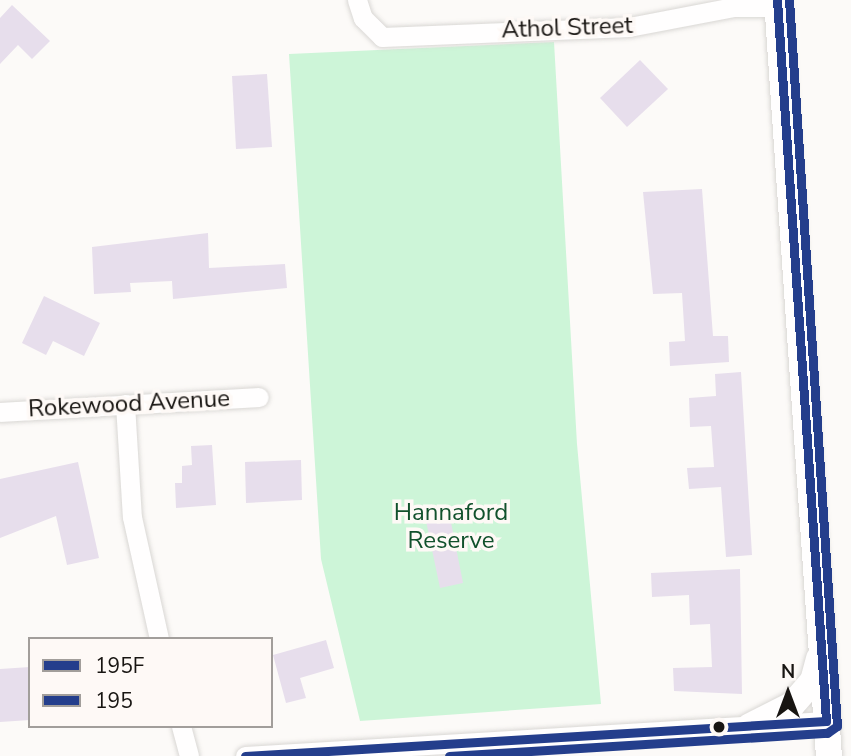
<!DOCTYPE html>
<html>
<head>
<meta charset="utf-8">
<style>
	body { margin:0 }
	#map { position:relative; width:851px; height:756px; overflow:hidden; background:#fcfaf8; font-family:"Nunito Sans",sans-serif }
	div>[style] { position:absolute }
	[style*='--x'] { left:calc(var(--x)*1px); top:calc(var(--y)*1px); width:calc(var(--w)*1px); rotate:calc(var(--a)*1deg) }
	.green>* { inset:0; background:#cdf5d8 }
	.building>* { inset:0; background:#e7deec }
	.roads { filter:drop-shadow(0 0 2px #d9d7d4) drop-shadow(0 0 2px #d9d7d4) }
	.minor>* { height:19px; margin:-9.5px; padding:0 9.5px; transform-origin:9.5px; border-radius:9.5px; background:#fffefe }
	.secondary>* { height:26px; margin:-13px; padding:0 13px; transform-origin:13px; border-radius:13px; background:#fffefe }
	.bus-1>* { height:9px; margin:-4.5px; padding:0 4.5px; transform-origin:4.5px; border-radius:4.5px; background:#243e8c }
	.bus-2>* { height:9px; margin:-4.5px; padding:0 4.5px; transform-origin:4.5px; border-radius:4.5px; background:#243e8c }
	.dots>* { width:19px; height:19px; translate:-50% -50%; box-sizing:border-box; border:4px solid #fef9f6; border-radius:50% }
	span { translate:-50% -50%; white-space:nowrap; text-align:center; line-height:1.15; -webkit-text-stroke:7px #fef9f6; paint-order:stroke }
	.street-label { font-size:24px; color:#181512 }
	.park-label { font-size:24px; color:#11512c }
	.legend { position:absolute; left:28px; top:637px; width:245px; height:91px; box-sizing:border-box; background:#fef9f6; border:2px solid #a29e9b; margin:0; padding:9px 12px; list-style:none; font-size:21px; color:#181512 }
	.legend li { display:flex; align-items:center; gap:14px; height:35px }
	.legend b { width:35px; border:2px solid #a29e9b }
	.north { position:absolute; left:753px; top:658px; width:70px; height:70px; -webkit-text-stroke:5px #fef9f6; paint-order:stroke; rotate:0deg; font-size:19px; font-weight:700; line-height:28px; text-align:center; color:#181512 }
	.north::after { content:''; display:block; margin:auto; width:24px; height:32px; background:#181512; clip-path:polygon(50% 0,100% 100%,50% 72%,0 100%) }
</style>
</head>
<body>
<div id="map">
	<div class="green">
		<div style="clip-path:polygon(554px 42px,577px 444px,601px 704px,360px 721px,321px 559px,289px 54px)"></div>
	</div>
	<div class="building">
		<div style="clip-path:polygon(12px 5px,50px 41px,32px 59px,18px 45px,0 64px,0 18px)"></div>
		<div style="clip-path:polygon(640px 60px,668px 89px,627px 127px,600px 98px)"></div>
		<div style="clip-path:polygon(267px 74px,272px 147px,236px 149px,232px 76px)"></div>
		<div style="clip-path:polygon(702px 189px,713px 336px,728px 336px,729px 362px,670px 366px,669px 342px,685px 341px,682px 293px,653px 294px,643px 192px)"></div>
		<div style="clip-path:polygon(208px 233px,209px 268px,285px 264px,287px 288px,173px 299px,172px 281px,130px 283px,131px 292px,94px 294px,92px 247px)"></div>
		<div style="clip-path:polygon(44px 296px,100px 323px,84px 356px,53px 341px,46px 355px,22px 343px)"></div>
		<div style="clip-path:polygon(741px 372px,752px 555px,726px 557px,721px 487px,689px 489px,687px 468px,714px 467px,711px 426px,690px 427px,689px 398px,716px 396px,715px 374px)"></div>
		<div style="clip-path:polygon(212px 445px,216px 505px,176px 508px,175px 483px,182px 483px,182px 466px,192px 465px,191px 446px)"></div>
		<div style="clip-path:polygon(301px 460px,302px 500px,246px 503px,245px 462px)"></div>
		<div style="clip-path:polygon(78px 462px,99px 558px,67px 565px,56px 516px,0 538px,0 479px)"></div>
		<div style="clip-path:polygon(449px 512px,463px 583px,440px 588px,425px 516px)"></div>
		<div style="clip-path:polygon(740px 569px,742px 694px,674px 691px,673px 668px,712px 667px,710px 624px,690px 625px,689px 595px,652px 597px,651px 573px)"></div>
		<div style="clip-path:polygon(326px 640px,334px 668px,300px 678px,306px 698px,286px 703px,273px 655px)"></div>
		<div style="clip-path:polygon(30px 667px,30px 720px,0 722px,0 669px)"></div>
	</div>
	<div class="roads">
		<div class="minor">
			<div style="--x:357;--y:0;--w:19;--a:72"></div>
			<div style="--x:363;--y:18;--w:27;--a:45"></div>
			<div style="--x:382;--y:37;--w:247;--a:-2.3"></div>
			<div style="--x:629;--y:27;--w:107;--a:-10.8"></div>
			<div style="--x:734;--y:7;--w:43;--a:0"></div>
			<div style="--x:125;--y:404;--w:113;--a:86.5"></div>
			<div style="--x:132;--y:517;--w:125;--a:77.5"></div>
			<div style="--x:0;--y:412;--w:259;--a:-3.3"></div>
			<div style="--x:181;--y:726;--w:31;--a:75"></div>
			<div style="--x:245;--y:756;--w:582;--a:-3.45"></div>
		</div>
		<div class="secondary">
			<div style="--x:777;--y:0;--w:758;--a:86.07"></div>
			<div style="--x:750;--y:726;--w:47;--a:-26.6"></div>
			<div style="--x:792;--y:705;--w:32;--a:-49"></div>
			<div style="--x:813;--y:681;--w:23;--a:-75"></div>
		</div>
	</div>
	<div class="bus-1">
		<div style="--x:777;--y:0;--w:723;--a:86.11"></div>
		<div style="--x:245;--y:756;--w:582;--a:-3.45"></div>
	</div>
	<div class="bus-2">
		<div style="--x:449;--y:756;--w:379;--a:-3.5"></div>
		<div style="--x:827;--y:733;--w:12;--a:-35"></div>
		<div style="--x:837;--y:726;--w:728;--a:-93.78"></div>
	</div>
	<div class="dots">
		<div style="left:719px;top:727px;background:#181512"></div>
	</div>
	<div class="street-label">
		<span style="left:567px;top:28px;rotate:-2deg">Athol Street</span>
		<span style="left:129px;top:404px;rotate:-3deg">Rokewood Avenue</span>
	</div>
	<div class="park-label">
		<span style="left:451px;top:527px">Hannaford<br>Reserve</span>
	</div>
	<ul class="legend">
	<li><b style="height:9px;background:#243e8c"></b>195F</li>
	<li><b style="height:9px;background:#243e8c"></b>195</li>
	</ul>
	<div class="north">N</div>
</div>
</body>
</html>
